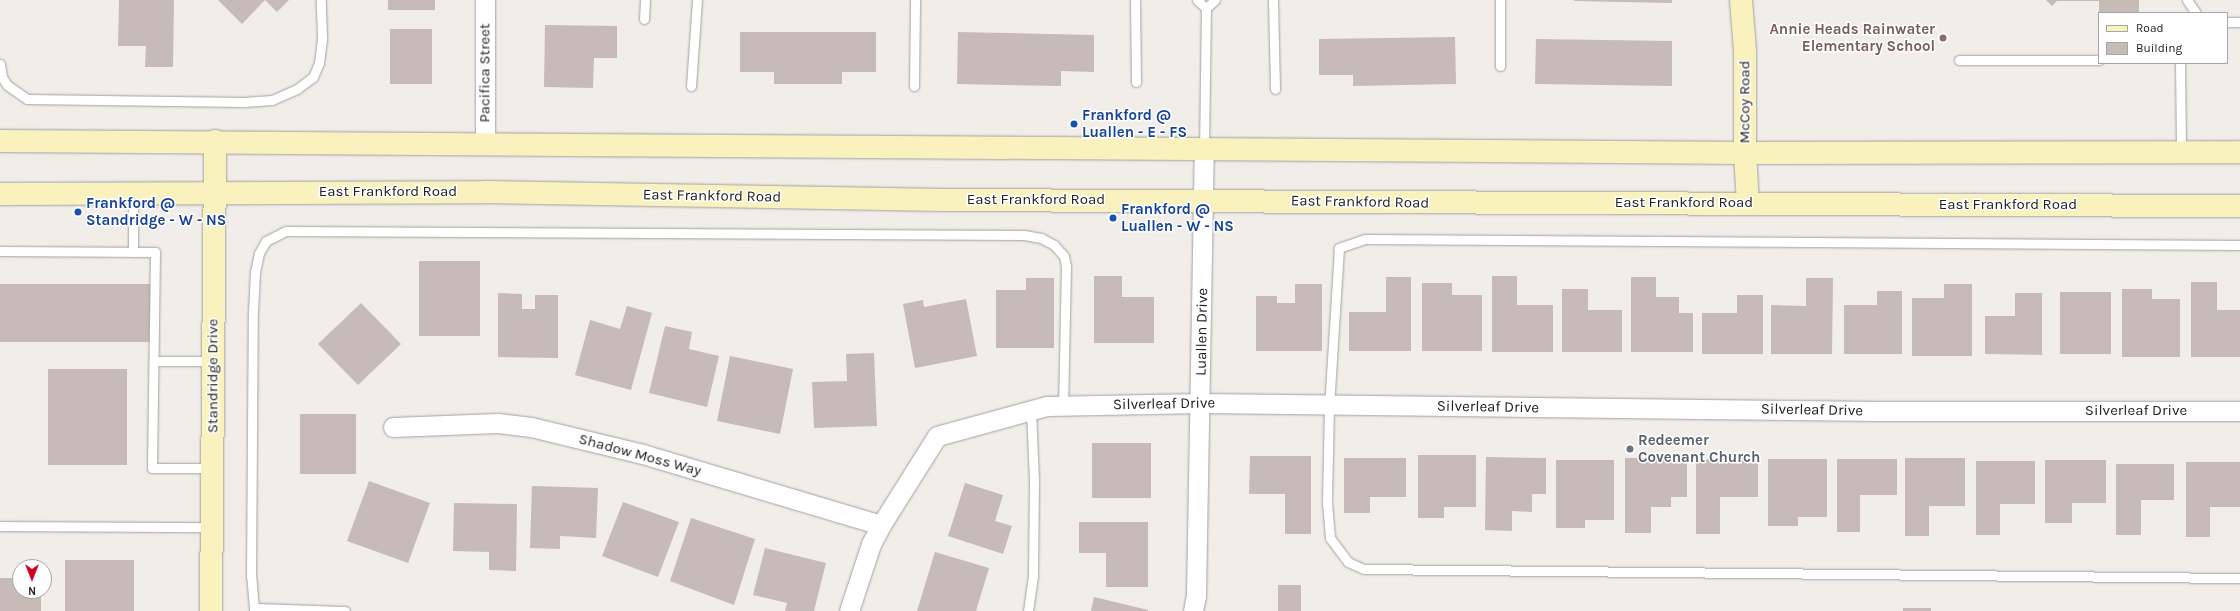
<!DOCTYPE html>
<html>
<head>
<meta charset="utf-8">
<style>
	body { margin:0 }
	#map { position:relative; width:2240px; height:611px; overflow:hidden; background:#f1ede8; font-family:Karla,sans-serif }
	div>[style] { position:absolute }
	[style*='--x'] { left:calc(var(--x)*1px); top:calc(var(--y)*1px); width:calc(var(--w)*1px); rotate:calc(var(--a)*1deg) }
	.building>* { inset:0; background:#c6bbb7 }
	.roads { filter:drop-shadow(0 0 1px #a2a2a2) drop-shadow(0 0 1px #a2a2a2) }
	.lane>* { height:9px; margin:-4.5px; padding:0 4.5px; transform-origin:4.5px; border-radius:4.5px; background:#fff }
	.street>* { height:19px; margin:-9.5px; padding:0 9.5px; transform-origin:9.5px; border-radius:9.5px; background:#fff }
	.secondary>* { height:22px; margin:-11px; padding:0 11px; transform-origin:11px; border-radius:11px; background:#f9f2be }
	.dots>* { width:11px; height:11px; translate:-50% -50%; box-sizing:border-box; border:2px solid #fff; border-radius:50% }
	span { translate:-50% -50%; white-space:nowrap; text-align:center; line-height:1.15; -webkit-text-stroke:3px #fff; paint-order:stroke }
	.education-label { font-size:15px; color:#785e54; font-weight:700 }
	.right { translate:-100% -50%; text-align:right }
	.street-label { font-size:15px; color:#212121 }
	.transit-label { font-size:15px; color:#164399; font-weight:700 }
	.left { translate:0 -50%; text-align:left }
	.worship-label { font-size:15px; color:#5b616d; font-weight:700 }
	.legend { position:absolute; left:2098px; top:12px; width:130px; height:52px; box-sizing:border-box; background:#fff; border:1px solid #a6a6a6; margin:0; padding:5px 7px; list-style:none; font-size:12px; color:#212121 }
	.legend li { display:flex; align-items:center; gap:8px; height:20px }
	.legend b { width:20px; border:1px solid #a6a6a6 }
	.north { position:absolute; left:12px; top:559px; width:40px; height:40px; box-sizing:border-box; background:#fff; border:1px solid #a6a6a6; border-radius:50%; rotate:180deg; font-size:11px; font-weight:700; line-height:16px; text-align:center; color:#212121 }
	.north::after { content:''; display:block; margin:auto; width:14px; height:18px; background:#cf0324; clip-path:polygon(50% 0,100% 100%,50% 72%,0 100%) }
</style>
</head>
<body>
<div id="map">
	<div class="building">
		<div style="clip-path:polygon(119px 0,174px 0,173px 67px,145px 67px,146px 46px,118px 46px)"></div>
		<div style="clip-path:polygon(218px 0,289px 0,277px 12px,265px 0,242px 24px)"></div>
		<div style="clip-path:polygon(388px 0,435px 0,435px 10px,388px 10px)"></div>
		<div style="clip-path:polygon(1574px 0,1672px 0,1672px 3px,1574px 1px)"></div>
		<div style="clip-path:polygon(2046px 0,2139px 0,2139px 13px,2099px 13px,2099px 1px,2057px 1px,2052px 6px)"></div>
		<div style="clip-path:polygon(545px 25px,617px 26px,617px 58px,594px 58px,593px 88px,544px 87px)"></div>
		<div style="clip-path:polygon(390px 29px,432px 29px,432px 84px,390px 84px)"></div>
		<div style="clip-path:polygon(740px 32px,876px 32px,876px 72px,842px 72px,842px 84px,774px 84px,774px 72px,740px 72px)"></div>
		<div style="clip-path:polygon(958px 32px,1094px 35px,1094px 72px,1061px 71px,1061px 86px,957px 84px)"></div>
		<div style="clip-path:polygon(1455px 37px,1456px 84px,1353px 86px,1353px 75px,1319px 75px,1319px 39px)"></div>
		<div style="clip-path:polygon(1536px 39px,1672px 41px,1672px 86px,1535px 84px)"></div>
		<div style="clip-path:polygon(419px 261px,480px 261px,480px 336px,419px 336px)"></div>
		<div style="clip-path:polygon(1094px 276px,1122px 276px,1122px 297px,1154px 297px,1154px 343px,1094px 343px)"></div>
		<div style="clip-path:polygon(1492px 276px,1517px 276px,1517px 305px,1553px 305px,1553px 352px,1492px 352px)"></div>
		<div style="clip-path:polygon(1386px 277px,1411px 277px,1411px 351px,1349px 351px,1349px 312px,1386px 312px)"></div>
		<div style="clip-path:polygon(1631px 277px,1656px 277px,1656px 297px,1679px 297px,1679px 313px,1693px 313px,1693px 352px,1631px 352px)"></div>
		<div style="clip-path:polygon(1026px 278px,1054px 278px,1054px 348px,996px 348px,996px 290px,1026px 290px)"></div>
		<div style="clip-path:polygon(1806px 278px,1833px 278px,1832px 354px,1771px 354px,1771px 305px,1806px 306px)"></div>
		<div style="clip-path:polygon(2191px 282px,2217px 282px,2217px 310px,2240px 310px,2240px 357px,2191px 357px)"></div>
		<div style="clip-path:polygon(1422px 283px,1452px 283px,1452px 295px,1482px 295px,1482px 351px,1422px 351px)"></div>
		<div style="clip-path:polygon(0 284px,151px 284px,151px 342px,0 342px)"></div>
		<div style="clip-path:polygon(1295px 284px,1322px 284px,1322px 351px,1256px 351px,1256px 296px,1277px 296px,1277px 303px,1295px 303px)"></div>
		<div style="clip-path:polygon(1944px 284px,1972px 284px,1972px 356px,1912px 356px,1912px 298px,1944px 298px)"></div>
		<div style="clip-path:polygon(1562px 289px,1588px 289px,1588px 310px,1622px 310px,1622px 352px,1562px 352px)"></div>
		<div style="clip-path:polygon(2122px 289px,2152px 289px,2152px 299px,2180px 299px,2180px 357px,2122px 357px)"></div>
		<div style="clip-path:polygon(1877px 291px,1902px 291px,1902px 354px,1844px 354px,1844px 305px,1877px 305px)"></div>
		<div style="clip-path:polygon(2060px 292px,2111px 292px,2111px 354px,2060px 354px)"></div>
		<div style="clip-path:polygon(498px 293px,522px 294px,522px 309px,535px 309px,535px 295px,558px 295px,558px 358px,498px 357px)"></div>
		<div style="clip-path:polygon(2015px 293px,2042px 293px,2042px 355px,1985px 354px,1985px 316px,2015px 316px)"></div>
		<div style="clip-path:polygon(1737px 295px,1763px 295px,1763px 354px,1702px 354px,1702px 313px,1737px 313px)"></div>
		<div style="clip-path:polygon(966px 299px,977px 356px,915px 368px,903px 304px,923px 300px,924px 307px)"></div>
		<div style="clip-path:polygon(361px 303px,401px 344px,358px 385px,318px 344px)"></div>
		<div style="clip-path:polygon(627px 306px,652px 313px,631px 390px,575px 375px,590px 320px,620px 329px)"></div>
		<div style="clip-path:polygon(665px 326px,692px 332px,689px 349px,719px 356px,707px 407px,649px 393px)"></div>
		<div style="clip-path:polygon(874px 353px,877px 426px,814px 428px,812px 382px,847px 381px,846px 354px)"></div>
		<div style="clip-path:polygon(730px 356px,793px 369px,780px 434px,717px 421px)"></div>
		<div style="clip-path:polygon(48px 369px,127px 369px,127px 465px,48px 465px)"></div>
		<div style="clip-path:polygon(300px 414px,356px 414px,356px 474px,300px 474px)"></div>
		<div style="clip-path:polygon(1092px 443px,1151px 443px,1151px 498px,1092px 498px)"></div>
		<div style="clip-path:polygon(1418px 455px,1476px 455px,1476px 507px,1444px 507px,1444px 518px,1418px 518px)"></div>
		<div style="clip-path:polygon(1250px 456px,1311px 456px,1311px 534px,1285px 534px,1285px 494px,1249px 494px)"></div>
		<div style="clip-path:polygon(1486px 457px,1546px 458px,1546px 494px,1532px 494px,1532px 512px,1512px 511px,1512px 531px,1485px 530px)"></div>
		<div style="clip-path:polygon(1344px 458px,1406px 458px,1406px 497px,1370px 497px,1370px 513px,1344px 513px)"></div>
		<div style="clip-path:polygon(1625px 458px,1687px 458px,1687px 497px,1671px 497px,1671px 507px,1651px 507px,1651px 533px,1625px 533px)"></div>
		<div style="clip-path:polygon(1905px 458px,1965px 458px,1965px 506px,1929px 506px,1929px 536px,1905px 536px)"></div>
		<div style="clip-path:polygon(1696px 459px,1758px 459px,1758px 497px,1720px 497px,1720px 534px,1696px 534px)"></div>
		<div style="clip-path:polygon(1768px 459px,1827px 459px,1827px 517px,1798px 517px,1798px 526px,1768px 526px)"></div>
		<div style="clip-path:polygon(1837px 459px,1897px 459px,1897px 495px,1860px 495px,1860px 532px,1837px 532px)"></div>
		<div style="clip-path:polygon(1556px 460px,1614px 460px,1614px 520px,1585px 520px,1585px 528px,1556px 528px)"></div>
		<div style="clip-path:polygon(2045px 460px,2106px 460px,2106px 503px,2072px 503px,2072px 523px,2045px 523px)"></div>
		<div style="clip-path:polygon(1976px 461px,2035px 461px,2035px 504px,2000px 504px,2000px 535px,1976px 535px)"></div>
		<div style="clip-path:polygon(2186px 462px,2240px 462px,2240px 507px,2210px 507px,2210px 537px,2186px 537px)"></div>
		<div style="clip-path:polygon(2116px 464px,2174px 464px,2174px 500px,2141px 500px,2141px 535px,2116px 535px)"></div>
		<div style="clip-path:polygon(369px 481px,430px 503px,408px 563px,347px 541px)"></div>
		<div style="clip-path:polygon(965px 483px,1003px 495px,995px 521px,1012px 526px,1003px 554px,948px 536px)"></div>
		<div style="clip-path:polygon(532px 486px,598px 488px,596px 538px,560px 536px,560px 549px,530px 548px)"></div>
		<div style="clip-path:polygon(623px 502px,679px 522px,658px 577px,602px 556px)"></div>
		<div style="clip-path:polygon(454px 503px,517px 504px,516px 571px,489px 570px,489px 552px,453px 551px)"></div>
		<div style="clip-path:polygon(691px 518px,755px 539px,734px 605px,670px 581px)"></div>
		<div style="clip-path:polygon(1079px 522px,1148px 522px,1148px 587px,1106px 587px,1106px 553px,1079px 553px)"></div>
		<div style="clip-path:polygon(765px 548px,826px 563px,814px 611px,785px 611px,787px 603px,753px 595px)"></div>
		<div style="clip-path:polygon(935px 552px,989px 568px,976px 611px,917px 611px)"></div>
		<div style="clip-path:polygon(65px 560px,134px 560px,134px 611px,65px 611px)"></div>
		<div style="clip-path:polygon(0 578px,20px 578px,20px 591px,41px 591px,41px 611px,0 611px)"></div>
		<div style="clip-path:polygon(1278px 585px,1301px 585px,1301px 611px,1278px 611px)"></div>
		<div style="clip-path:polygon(1094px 597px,1148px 610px,1148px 611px,1091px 611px)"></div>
		<div style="clip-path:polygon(1903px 608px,1931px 608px,1931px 611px,1903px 611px)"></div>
	</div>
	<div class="roads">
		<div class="lane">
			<div style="--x:1135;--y:0;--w:82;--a:89.3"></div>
			<div style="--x:1197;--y:0;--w:12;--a:42"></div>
			<div style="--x:1206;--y:8;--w:12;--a:-42"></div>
			<div style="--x:1273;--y:0;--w:89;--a:88.7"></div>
			<div style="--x:1500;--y:0;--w:66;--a:90"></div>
			<div style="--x:2187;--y:0;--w:16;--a:55"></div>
			<div style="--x:644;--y:19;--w:19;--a:-87"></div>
			<div style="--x:2227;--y:22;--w:13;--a:0"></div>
			<div style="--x:1959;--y:60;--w:140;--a:0"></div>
			<div style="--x:2180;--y:63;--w:88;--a:89.3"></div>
			<div style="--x:0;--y:64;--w:13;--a:81"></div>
			<div style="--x:2;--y:77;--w:9;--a:58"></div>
			<div style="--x:7;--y:85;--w:24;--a:35"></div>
			<div style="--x:27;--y:99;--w:217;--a:0.8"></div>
			<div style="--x:244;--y:102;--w:28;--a:-4"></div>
			<div style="--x:272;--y:100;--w:27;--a:-24"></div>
			<div style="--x:297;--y:89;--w:20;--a:-37"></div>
			<div style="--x:313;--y:77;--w:15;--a:-67"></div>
			<div style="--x:319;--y:63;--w:26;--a:-83"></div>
			<div style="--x:322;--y:37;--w:37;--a:-92"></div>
			<div style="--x:691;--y:86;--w:86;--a:-86"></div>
			<div style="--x:914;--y:86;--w:86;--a:-89.3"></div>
			<div style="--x:1204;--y:149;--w:141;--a:-89.2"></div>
			<div style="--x:133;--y:193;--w:59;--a:90"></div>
			<div style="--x:2240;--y:245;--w:875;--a:-179.61"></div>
			<div style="--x:1365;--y:239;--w:28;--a:161"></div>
			<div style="--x:1339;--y:248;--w:157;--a:93.6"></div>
			<div style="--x:1329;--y:405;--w:98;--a:91.2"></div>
			<div style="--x:1327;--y:503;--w:35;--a:85"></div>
			<div style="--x:1330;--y:538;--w:30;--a:53"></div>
			<div style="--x:1348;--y:562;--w:17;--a:24"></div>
			<div style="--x:1364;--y:569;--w:876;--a:0.59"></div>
			<div style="--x:0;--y:251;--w:155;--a:0.4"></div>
			<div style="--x:155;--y:252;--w:216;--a:90.8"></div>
			<div style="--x:152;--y:468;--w:60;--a:0"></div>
			<div style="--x:154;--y:361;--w:59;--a:0"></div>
			<div style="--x:0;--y:526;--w:212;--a:0.3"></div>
			<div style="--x:254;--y:608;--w:32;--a:-95"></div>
			<div style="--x:251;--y:576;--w:264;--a:-89.6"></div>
			<div style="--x:253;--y:312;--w:40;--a:-87.1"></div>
			<div style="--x:255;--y:272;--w:19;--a:-78"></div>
			<div style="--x:259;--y:253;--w:14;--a:-60"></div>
			<div style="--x:266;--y:241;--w:22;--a:-27"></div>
			<div style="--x:286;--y:231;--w:738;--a:0.31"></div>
			<div style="--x:1024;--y:235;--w:17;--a:10"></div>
			<div style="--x:1041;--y:238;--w:15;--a:28"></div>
			<div style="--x:1054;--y:245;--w:15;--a:48"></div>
			<div style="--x:1064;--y:256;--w:10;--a:79"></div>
			<div style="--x:1066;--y:266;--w:140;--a:91.2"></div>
			<div style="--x:254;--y:611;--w:3;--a:-90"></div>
			<div style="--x:254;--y:608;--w:91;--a:1.9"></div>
			<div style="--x:1028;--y:611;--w:35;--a:-82"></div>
			<div style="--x:1033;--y:576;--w:96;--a:-89.4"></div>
			<div style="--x:1034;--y:480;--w:69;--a:-92.5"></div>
		</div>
		<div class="street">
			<div style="--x:485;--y:0;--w:145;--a:90"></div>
			<div style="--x:393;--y:427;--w:105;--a:-2.2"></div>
			<div style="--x:498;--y:423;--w:33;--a:7"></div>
			<div style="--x:531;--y:427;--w:115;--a:13.6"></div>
			<div style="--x:643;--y:454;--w:248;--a:16.6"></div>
			<div style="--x:849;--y:611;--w:71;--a:-71.8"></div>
			<div style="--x:871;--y:544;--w:21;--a:-62"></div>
			<div style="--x:881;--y:525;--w:105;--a:-57.8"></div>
			<div style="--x:937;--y:436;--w:114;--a:-15.3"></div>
			<div style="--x:1047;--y:406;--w:154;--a:-1.1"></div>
			<div style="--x:1201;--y:403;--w:679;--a:0.68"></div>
			<div style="--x:1880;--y:411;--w:360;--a:0"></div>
			<div style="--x:1193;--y:611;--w:15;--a:-79"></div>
			<div style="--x:1196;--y:596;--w:447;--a:-89"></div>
		</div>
		<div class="secondary">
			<div style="--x:1741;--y:0;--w:51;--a:85.5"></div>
			<div style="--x:1745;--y:51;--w:102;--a:90"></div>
			<div style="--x:1745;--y:153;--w:50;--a:86.6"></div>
			<div style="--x:0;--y:141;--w:1745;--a:0.39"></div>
			<div style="--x:1745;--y:153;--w:495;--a:-0.1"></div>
			<div style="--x:0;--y:194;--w:485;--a:-0.2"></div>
			<div style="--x:485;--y:192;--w:458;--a:1"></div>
			<div style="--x:943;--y:200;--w:1297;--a:0.27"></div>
			<div style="--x:211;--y:611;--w:470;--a:-89.5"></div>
		</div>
	</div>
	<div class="dots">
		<div style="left:1943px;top:38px;background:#8d6e63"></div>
		<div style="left:1074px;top:124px;background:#1a4fb4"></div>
		<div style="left:78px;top:212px;background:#1a4fb4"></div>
		<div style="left:1113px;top:218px;background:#1a4fb4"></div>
		<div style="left:1630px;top:449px;background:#6b7280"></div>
	</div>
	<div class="education-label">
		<span class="right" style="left:1935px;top:38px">Annie Heads Rainwater<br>Elementary School</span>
	</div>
	<div class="street-label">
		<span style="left:485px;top:73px;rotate:-90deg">Pacifica Street</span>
		<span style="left:1745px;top:102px;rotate:-90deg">McCoy Road</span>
		<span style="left:388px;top:192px">East Frankford Road</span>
		<span style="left:712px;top:196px;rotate:1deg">East Frankford Road</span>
		<span style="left:1036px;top:200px">East Frankford Road</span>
		<span style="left:1360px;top:202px;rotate:1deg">East Frankford Road</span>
		<span style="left:1684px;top:203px">East Frankford Road</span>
		<span style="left:2008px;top:205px">East Frankford Road</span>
		<span style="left:1202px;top:332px;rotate:-89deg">Luallen Drive</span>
		<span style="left:213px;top:376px;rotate:-90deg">Standridge Drive</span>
		<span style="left:1164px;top:404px;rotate:-1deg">Silverleaf Drive</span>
		<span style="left:1488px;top:407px;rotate:1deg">Silverleaf Drive</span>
		<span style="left:1812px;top:410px;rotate:1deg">Silverleaf Drive</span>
		<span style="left:2136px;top:411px">Silverleaf Drive</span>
		<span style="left:640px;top:455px;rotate:15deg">Shadow Moss Way</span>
	</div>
	<div class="transit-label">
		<span class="left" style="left:1082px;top:124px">Frankford @<br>Luallen - E - FS</span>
		<span class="left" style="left:86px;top:212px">Frankford @<br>Standridge - W - NS</span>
		<span class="left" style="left:1121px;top:218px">Frankford @<br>Luallen - W - NS</span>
	</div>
	<div class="worship-label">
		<span class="left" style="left:1638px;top:449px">Redeemer<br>Covenant Church</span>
	</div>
	<ul class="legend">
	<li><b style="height:5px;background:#f9f2be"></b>Road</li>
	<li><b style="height:11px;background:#c6bbb7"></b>Building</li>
	</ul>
	<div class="north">N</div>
</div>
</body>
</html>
